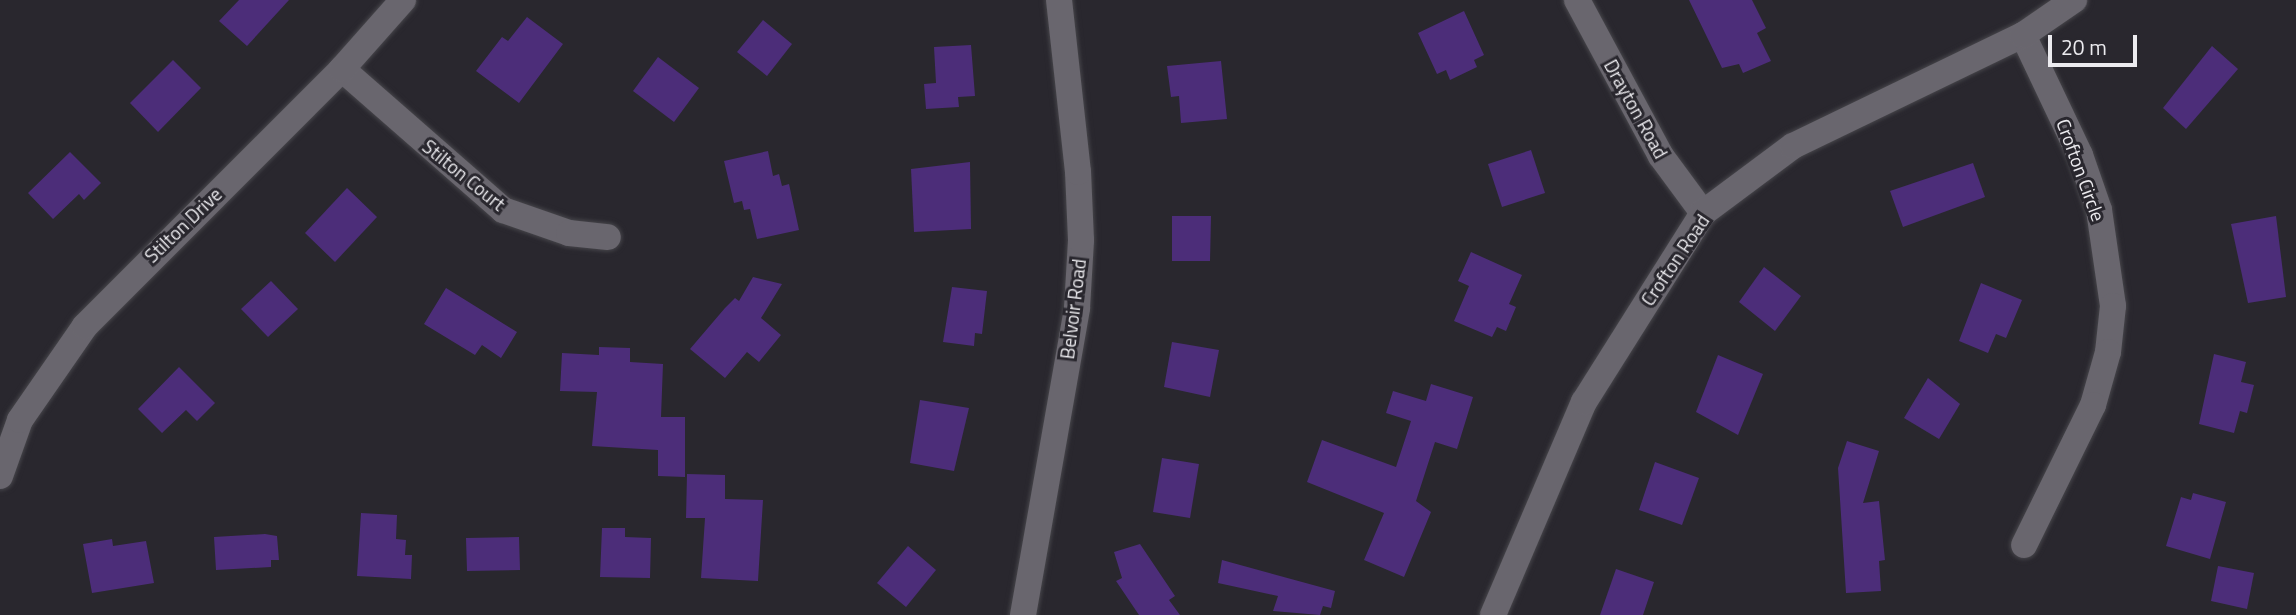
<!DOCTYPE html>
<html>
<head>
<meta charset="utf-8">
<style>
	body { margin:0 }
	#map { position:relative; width:2296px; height:615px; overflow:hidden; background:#29272e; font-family:"Titillium Web",sans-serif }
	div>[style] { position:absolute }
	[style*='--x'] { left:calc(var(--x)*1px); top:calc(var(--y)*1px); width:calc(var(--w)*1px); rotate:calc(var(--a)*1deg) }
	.building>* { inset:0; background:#4c2d79 }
	.roads { filter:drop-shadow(0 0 2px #46454a) drop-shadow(0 0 2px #46454a) }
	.minor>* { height:26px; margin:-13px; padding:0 13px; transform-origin:13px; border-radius:13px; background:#69666e }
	span { translate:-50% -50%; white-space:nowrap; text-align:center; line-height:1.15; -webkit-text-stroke:6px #29272e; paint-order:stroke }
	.street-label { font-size:19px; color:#ecebef }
	.scale { position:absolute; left:2048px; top:35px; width:89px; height:32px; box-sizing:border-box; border:4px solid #ecebef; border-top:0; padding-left:9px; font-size:21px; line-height:24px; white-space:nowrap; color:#ecebef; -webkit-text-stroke:5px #29272e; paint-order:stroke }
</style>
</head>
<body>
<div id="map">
	<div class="building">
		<div style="clip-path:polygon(239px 0,289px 0,247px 46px,219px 21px)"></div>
		<div style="clip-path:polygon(1689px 0,1752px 0,1766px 28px,1757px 33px,1771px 61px,1743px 73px,1739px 64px,1722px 68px)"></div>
		<div style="clip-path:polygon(1464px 11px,1484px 55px,1474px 60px,1477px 67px,1450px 80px,1446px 70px,1437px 74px,1418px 33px)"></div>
		<div style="clip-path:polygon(527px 17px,563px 44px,519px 103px,476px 71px,502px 37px,508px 41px)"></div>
		<div style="clip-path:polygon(763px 20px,792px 44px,767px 76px,737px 52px)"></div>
		<div style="clip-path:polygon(971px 45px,975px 96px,958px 97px,959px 107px,926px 109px,924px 84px,936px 83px,934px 47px)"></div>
		<div style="clip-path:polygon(2212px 46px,2238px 69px,2186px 129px,2163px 108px)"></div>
		<div style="clip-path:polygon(658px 57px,699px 88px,674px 122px,633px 91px)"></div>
		<div style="clip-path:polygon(173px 60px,201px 88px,158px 132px,130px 103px)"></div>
		<div style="clip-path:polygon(1221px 61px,1227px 119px,1181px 123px,1179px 96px,1171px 97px,1167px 66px)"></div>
		<div style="clip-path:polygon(1531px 150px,1545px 193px,1502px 207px,1488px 164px)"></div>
		<div style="clip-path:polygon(768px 151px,773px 176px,779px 174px,782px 186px,789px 184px,799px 230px,757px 239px,750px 209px,744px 210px,742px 201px,734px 203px,724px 161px)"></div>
		<div style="clip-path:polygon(70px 152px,101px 183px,84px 200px,79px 194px,53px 219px,28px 193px)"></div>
		<div style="clip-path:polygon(970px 162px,971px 229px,914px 232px,911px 169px)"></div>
		<div style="clip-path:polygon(1973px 163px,1985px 197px,1903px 227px,1890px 191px)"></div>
		<div style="clip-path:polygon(347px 188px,377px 217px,335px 262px,305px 233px)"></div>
		<div style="clip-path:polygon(1172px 216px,1211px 216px,1210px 261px,1172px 261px)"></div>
		<div style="clip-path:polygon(2276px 216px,2286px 297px,2248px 303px,2231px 224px)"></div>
		<div style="clip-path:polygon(1471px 252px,1522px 275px,1509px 304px,1516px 307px,1506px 331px,1497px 327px,1492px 337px,1454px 321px,1469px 286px,1458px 281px)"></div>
		<div style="clip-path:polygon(1764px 267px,1801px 296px,1775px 331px,1739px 302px)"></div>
		<div style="clip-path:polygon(753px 277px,782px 284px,761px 318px,781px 335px,759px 362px,747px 352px,725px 378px,690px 349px,725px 308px,735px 298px,739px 301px)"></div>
		<div style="clip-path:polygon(271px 281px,298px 309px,268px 337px,241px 309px)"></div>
		<div style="clip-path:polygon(1981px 283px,2022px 300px,2006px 338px,1996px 334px,1988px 353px,1959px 341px)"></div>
		<div style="clip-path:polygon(952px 287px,987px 291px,982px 334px,975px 333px,974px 346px,943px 342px)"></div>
		<div style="clip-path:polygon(446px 288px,517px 332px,501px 358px,482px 345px,475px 355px,424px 324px)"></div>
		<div style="clip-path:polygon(1172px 342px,1219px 350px,1210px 397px,1164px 387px)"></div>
		<div style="clip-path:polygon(599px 347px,630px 348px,630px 362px,663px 364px,661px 417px,685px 417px,685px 477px,658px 476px,658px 450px,592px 446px,597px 392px,560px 391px,562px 353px,599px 355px)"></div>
		<div style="clip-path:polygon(2214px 354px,2246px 362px,2241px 382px,2254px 385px,2247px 413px,2240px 411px,2234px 433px,2199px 424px)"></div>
		<div style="clip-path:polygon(1718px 355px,1763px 374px,1738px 435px,1696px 412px)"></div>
		<div style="clip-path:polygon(179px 367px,215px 403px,197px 421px,186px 410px,162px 433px,138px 409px)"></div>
		<div style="clip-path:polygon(1928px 378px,1960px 404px,1939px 439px,1904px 418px)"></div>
		<div style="clip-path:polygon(1431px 384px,1473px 397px,1457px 449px,1435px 442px,1416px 501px,1431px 512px,1404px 577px,1364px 560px,1384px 513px,1307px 482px,1322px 440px,1396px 467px,1411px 421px,1386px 413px,1393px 391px,1426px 401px)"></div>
		<div style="clip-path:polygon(920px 400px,969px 408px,954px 471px,910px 463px)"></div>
		<div style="clip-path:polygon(1847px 441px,1879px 451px,1863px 503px,1879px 501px,1885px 560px,1879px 561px,1881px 591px,1846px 593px,1838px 468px)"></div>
		<div style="clip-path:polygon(1162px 458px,1199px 464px,1190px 518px,1153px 512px)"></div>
		<div style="clip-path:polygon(1655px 462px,1699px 478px,1682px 525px,1639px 510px)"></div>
		<div style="clip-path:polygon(687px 474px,725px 475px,725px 499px,763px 500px,758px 581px,701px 578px,705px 518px,686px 518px)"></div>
		<div style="clip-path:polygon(2193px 493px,2226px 502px,2210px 559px,2166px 546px,2181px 497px,2191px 500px)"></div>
		<div style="clip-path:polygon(361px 513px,397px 515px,396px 539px,406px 540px,405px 555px,412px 555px,411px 579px,357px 576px)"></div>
		<div style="clip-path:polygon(602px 528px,625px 528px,625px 537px,651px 538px,650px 578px,600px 577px)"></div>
		<div style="clip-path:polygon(265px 534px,277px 536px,279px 560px,271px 560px,271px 567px,216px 570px,214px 537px)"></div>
		<div style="clip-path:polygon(519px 537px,520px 570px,467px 571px,466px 538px)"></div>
		<div style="clip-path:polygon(112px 539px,113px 546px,146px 541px,154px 583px,92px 593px,83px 544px)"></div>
		<div style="clip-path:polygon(1140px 544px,1175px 596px,1169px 600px,1180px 615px,1139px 615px,1116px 581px,1122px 578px,1114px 552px)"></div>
		<div style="clip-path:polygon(908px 546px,936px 570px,906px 607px,877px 583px)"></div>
		<div style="clip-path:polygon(1222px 560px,1335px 591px,1331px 608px,1323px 606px,1320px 615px,1273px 611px,1278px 596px,1218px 583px)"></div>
		<div style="clip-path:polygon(2218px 566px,2254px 573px,2247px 609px,2211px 601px)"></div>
		<div style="clip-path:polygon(1616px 569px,1654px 582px,1643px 615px,1600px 615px)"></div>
	</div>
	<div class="roads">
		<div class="minor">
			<div style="--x:1577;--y:0;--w:177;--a:61.7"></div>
			<div style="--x:1661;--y:156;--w:71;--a:53.6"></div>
			<div style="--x:2023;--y:35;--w:133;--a:64.6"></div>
			<div style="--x:2080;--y:155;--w:58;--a:70.9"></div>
			<div style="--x:2099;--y:210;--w:97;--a:81.7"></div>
			<div style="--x:2113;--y:306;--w:46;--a:96.2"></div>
			<div style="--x:2108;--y:352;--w:55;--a:105.8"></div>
			<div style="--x:2093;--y:405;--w:156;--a:116.2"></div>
			<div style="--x:342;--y:69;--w:214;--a:41.2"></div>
			<div style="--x:503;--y:210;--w:70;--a:19.2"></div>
			<div style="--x:569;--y:233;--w:39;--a:6"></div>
			<div style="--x:0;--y:476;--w:59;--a:-70.3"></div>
			<div style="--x:20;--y:420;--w:114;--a:-55.3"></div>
			<div style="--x:85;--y:326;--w:363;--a:-45"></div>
			<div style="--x:342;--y:69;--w:92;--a:-48.5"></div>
			<div style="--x:1023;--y:615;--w:312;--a:-80"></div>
			<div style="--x:1077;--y:308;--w:68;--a:-86.6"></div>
			<div style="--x:1081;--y:240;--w:68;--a:-92.5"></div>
			<div style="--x:1078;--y:172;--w:173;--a:-96.3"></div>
			<div style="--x:1493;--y:615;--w:232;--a:-66.9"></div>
			<div style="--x:1584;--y:402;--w:223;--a:-57.8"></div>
			<div style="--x:1703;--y:213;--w:112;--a:-36.7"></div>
			<div style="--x:1793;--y:146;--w:255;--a:-25.8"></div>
			<div style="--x:2023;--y:35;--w:62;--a:-34.5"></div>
		</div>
	</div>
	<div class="street-label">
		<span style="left:1636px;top:109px;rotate:61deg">Drayton Road</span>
		<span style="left:2081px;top:170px;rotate:70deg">Crofton Circle</span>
		<span style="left:464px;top:175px;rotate:39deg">Stilton Court</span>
		<span style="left:183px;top:225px;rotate:-44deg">Stilton Drive</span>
		<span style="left:1675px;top:260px;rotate:-56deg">Crofton Road</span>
		<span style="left:1073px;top:309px;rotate:-83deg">Belvoir Road</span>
	</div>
	<div class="scale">20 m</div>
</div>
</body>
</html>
